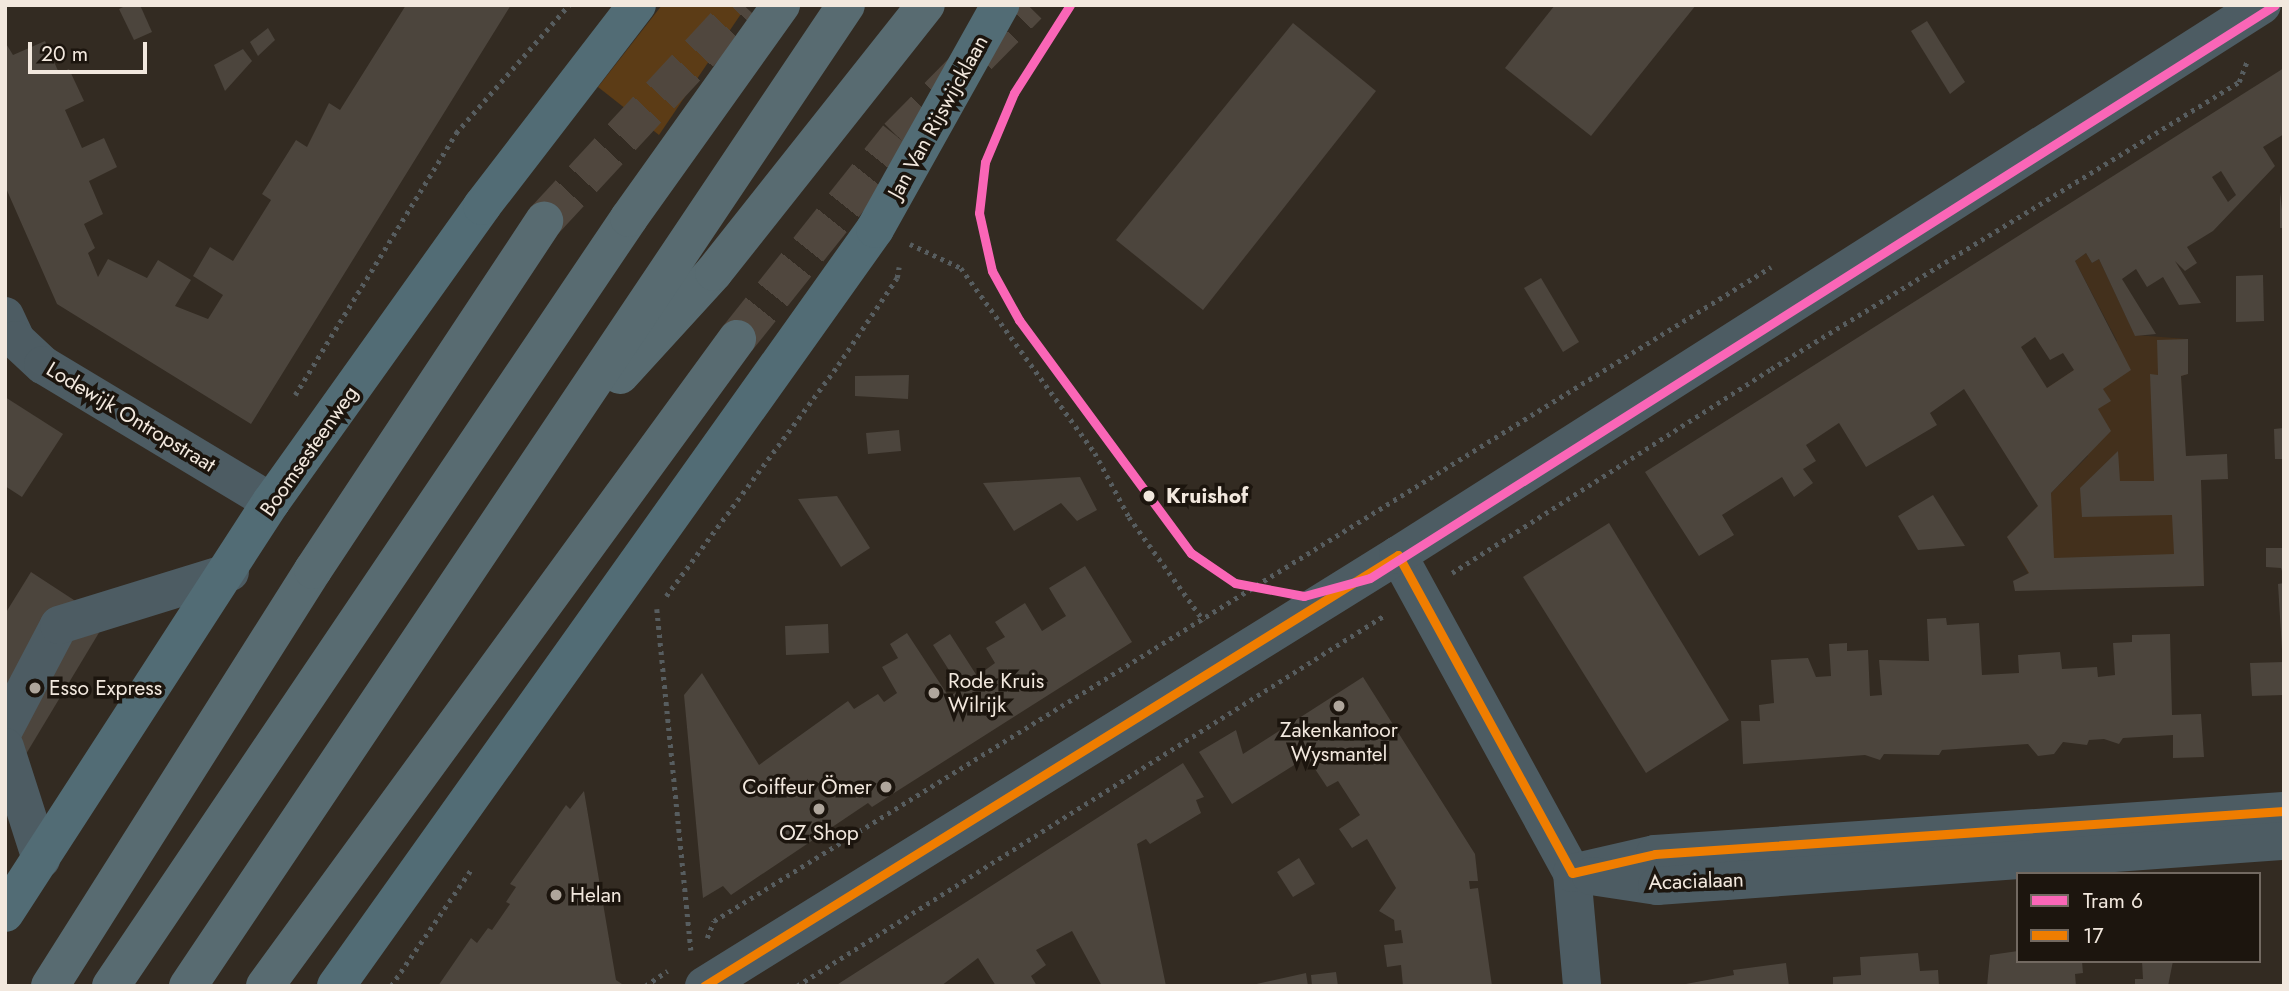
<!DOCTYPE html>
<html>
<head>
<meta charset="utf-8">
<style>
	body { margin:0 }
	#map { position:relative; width:2289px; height:991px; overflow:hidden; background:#332b22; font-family:Jost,sans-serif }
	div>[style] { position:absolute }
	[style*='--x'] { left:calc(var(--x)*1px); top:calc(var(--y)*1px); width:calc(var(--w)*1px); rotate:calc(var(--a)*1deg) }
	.built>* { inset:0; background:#43301c }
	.green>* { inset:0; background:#5c3c16 }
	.building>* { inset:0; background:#4c453d }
	.highway-tunnel>* { height:38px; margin-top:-19px; transform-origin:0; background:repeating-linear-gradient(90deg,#50473e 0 38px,transparent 0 57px) }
	.path>* { height:4.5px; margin-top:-2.25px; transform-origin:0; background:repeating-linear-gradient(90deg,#575d5f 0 3.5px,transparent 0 8.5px) }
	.minor>* { height:38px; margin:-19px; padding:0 19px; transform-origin:19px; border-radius:19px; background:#4d5c63 }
	.major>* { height:38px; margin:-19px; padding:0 19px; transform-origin:19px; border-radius:19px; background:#526c75 }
	.highway>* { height:38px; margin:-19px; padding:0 19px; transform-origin:19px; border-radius:19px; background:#586b71 }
	.bus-1>* { height:9px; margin:-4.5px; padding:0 4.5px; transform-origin:4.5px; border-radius:4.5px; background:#ef7d00 }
	.tram-1>* { height:9px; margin:-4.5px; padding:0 4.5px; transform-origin:4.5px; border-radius:4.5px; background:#fa66b7 }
	.dots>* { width:19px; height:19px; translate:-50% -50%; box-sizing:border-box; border:4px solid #1c150e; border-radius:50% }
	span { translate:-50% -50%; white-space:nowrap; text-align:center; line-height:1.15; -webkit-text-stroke:7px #1c150e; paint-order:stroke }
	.street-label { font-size:21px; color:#f2e8de }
	.stop-label { font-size:21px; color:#f2e8de; font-weight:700 }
	.left { translate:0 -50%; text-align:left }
	.poi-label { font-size:21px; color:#f2e8de }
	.right { translate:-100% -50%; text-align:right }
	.frame { position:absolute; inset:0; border:7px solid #f2e8de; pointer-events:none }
	.legend { position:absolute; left:2016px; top:872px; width:245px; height:91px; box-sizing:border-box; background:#1c150e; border:2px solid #726961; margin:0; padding:9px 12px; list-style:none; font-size:21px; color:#f2e8de }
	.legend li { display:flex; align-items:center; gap:14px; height:35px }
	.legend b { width:35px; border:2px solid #726961 }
	.scale { position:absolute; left:28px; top:42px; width:119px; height:32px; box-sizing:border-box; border:4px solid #f2e8de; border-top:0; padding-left:9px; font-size:21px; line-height:24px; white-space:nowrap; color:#f2e8de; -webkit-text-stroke:5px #1c150e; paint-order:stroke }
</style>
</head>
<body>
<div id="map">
	<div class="built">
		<div style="clip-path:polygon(2086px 253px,2092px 263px,2099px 259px,2135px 335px,2188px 339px,2188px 374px,2181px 376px,2185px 480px,2201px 480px,2204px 586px,2038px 590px,2007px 537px,2088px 456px,2047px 388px,2117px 341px,2075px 261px)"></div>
	</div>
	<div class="green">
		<div style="clip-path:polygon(662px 5px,747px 5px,659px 135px,598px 87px)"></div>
	</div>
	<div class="building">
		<div style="clip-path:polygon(127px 5px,140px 5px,152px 32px,134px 40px,119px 9px)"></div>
		<div style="clip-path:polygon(406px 5px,511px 5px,251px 424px,57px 304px,5px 186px,5px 42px,13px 55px,45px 41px,59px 73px,69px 69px,84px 101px,65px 110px,82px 148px,104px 138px,117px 167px,89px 181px,103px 214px,84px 224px,95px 248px,88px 253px,98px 277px,108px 259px,147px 278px,158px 260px,191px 280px,175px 306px,208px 319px,223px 295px,193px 276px,210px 247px,233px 261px,271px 200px,262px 194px,296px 140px,307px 147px,329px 103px,340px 110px)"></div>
		<div style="clip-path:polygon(1555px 5px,1696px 5px,1591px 136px,1505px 68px)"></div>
		<div style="clip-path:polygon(1927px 21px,1965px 82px,1950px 94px,1911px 31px)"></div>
		<div style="clip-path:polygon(1293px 23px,1376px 91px,1203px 310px,1116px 240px)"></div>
		<div style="clip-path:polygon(268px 28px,275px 40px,258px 56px,250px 42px)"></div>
		<div style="clip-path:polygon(243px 49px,252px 61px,225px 91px,214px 65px)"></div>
		<div style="clip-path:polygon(evenodd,2284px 68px,2284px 134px,2263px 147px,2275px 166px,2213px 231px,2187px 247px,2197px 263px,2185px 271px,2175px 261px,2201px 303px,2179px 305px,2163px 277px,2147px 287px,2136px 269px,2122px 279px,2156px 334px,2135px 336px,2099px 259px,2092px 263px,2086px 253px,2075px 261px,2131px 370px,2103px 389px,2111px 401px,2098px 409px,2111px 431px,2051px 493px,2054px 558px,2174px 554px,2172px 515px,2082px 517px,2080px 488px,2118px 451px,2120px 481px,2154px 481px,2150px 374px,2158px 375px,2157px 340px,2188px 339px,2188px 374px,2181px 376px,2186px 456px,2227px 454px,2228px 479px,2201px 480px,2204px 586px,2015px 591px,2013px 581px,2029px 573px,2007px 537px,2038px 506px,1964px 389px,1930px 413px,1937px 425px,1866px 467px,1839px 423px,1806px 445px,1816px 461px,1803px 469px,1813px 483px,1794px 497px,1782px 477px,1722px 515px,1734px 535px,1699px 556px,1645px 472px,2284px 68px,2221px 171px,2236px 195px,2228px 202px,2212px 177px,2221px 171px,2284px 68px,2035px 337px,2050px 360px,2063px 353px,2074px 370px,2047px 388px,2021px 347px,2035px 337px)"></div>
		<div style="clip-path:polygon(2280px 192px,2284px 228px,2280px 228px)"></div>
		<div style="clip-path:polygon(2263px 275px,2264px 321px,2236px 322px,2236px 276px)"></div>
		<div style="clip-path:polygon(1541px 278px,1579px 342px,1563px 352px,1524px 288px)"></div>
		<div style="clip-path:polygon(909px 375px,908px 399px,855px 396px,855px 376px)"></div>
		<div style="clip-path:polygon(5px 397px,63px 434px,22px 497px,5px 486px)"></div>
		<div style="clip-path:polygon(2284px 428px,2284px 459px,2275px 459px,2274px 429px)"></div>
		<div style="clip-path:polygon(899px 430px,901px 451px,868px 454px,866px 433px)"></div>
		<div style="clip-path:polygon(1080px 477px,1097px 510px,1077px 521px,1061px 503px,1014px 531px,983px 483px)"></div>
		<div style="clip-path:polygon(1933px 495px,1965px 546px,1918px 550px,1898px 516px)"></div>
		<div style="clip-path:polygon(837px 496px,870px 548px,841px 567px,798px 499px)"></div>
		<div style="clip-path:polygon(1609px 523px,1729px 720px,1646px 773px,1523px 577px)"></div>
		<div style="clip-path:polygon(2266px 548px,2284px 548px,2284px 577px,2281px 568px,2266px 567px)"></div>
		<div style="clip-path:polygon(1085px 566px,1132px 642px,872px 807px,868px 803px,731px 895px,723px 886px,703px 898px,684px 695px,702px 673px,759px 765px,848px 701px,854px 709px,878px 694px,884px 702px,897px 693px,882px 667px,898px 658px,890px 644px,907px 633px,949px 697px,961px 689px,933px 645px,950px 634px,977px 676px,995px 663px,986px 648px,1005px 637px,995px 622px,1025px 603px,1042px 631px,1066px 616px,1049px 588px)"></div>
		<div style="clip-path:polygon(31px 572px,106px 621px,20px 764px,5px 755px,5px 614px)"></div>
		<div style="clip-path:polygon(2284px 583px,2284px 650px,2282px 650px,2278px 584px)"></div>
		<div style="clip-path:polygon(1946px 618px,1947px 625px,1979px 623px,1982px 675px,2019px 673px,2018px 655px,2060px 652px,2062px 669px,2097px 667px,2098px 677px,2115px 675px,2113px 643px,2132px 642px,2132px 635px,2170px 634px,2172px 715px,2201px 714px,2204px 757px,2173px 758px,2173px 735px,2123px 738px,2119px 744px,2104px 739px,2089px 740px,2087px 745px,2063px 742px,2054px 754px,2038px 756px,2028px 744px,1942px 750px,1939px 755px,1884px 754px,1880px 760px,1865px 755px,1743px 764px,1741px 721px,1760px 721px,1759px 705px,1774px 703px,1771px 660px,1808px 658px,1816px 677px,1831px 676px,1829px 644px,1847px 643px,1847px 651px,1868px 650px,1870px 696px,1882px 695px,1879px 660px,1929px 661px,1927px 619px)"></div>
		<div style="clip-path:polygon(828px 624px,829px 653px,786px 655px,785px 626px)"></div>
		<div style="clip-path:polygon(2284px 662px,2284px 695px,2252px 696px,2250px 663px)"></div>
		<div style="clip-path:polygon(1363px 677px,1475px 854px,1478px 881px,1469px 881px,1470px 889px,1478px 888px,1492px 986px,1403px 986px,1401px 965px,1387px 967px,1384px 945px,1403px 943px,1401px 930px,1395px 931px,1394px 920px,1379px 911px,1396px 888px,1367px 839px,1352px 848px,1339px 829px,1360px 815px,1338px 781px,1327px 787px,1307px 757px,1232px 804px,1199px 752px,1236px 730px,1243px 754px)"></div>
		<div style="clip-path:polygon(1183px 763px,1204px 797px,1196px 800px,1201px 813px,1150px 844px,1146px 839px,1137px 844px,1166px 986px,1102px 986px,1072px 931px,1036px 950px,1046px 965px,1031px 976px,1037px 986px,996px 986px,978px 958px,941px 986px,835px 986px)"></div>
		<div style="clip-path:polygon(584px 791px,616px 980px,625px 986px,438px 986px,471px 938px,477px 943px,488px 928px,492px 930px,510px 904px,506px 902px,516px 887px,510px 884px,566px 805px,570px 809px)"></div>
		<div style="clip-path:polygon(1299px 858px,1315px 884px,1293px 897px,1277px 872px)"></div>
		<div style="clip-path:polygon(2018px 951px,2018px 961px,2082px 961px,2083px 973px,2075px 974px,2076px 986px,1987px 986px,1990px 955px)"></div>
		<div style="clip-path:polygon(1918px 953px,1920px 971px,1938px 970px,1939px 986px,1833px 986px,1833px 977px,1861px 975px,1860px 957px)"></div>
		<div style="clip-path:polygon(2142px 961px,2173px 961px,2168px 986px,2135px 986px,2135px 979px,2143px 979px)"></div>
		<div style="clip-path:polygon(1786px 963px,1789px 986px,1675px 986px,1734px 975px,1733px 970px)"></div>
		<div style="clip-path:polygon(1336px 972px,1338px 986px,1312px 986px,1311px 975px)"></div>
		<div style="clip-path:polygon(1306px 973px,1308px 986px,1252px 986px,1252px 985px)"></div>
	</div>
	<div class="highway-tunnel">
		<div style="--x:544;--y:221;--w:294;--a:-47.2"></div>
		<div style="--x:737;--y:339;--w:258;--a:-51.4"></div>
		<div style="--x:898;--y:137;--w:185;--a:-45.4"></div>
	</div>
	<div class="path">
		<div style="--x:910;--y:244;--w:56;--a:25.2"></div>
		<div style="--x:961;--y:268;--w:228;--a:54.1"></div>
		<div style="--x:1095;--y:453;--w:72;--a:62"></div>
		<div style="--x:1129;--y:517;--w:128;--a:54.2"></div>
		<div style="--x:295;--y:395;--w:308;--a:-58.4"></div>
		<div style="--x:456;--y:133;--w:171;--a:-48.6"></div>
		<div style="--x:1452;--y:573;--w:379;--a:-32.6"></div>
		<div style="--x:1771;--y:369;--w:549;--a:-31.52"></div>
		<div style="--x:2239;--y:82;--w:22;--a:-69"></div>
		<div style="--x:666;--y:596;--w:288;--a:-53.3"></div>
		<div style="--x:838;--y:365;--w:105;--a:-55.9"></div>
		<div style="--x:897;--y:278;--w:11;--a:-80"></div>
		<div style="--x:657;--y:609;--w:343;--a:84.3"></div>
		<div style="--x:707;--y:938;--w:18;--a:-68"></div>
		<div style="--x:714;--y:921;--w:1243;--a:-31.75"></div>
		<div style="--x:391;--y:986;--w:143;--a:-55.5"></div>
		<div style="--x:645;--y:986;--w:27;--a:-34"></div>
		<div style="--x:797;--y:986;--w:695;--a:-32.25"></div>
	</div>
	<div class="minor">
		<div style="--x:5;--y:316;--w:26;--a:65"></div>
		<div style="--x:16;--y:340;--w:37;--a:43"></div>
		<div style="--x:43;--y:365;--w:266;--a:31"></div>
		<div style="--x:1398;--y:555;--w:362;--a:61.3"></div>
		<div style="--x:1572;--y:873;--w:113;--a:84.9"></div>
		<div style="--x:5;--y:728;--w:116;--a:-62.3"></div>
		<div style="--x:59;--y:625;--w:179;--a:-17.2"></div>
		<div style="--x:5;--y:747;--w:118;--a:72.2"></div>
		<div style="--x:1572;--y:873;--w:85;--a:-12.9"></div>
		<div style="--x:1655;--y:854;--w:630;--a:-3.91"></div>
		<div style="--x:1591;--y:876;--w:67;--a:8.6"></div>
		<div style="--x:1657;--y:886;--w:629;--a:-4.11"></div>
		<div style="--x:704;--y:986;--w:817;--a:-31.84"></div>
		<div style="--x:1398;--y:555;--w:1024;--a:-32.48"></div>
	</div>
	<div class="major">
		<div style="--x:5;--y:913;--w:490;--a:-57.1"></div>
		<div style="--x:271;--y:502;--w:364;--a:-54.5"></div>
		<div style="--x:482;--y:206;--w:254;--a:-52.4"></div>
		<div style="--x:336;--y:986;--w:929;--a:-54.55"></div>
		<div style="--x:875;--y:229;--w:257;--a:-60.8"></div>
	</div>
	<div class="highway">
		<div style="--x:620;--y:375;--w:139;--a:-47.6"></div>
		<div style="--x:714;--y:272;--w:341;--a:-51.6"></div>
		<div style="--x:50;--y:986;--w:492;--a:-57.7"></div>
		<div style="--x:313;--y:570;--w:419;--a:-56.5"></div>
		<div style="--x:111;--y:986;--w:926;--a:-56"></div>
		<div style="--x:629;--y:218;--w:262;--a:-54.5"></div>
		<div style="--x:188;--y:986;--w:1181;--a:-56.15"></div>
		<div style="--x:265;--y:986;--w:801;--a:-53.89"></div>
	</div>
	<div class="bus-1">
		<div style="--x:1398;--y:555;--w:362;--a:61.3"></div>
		<div style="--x:1572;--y:873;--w:85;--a:-12.9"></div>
		<div style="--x:1655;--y:854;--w:630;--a:-3.91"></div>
		<div style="--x:704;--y:986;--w:817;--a:-31.84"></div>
	</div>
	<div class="tram-1">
		<div style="--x:1070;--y:5;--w:104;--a:122.5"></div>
		<div style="--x:1014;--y:93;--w:75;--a:112.8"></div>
		<div style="--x:985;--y:162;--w:51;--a:96.7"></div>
		<div style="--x:979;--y:213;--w:59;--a:77.4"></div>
		<div style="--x:992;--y:271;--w:56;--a:61.1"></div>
		<div style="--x:1019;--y:320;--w:290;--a:53.6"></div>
		<div style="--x:1191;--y:553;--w:53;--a:34.3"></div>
		<div style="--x:1235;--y:583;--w:70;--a:10.7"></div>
		<div style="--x:1304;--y:596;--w:68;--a:-15.3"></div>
		<div style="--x:1370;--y:578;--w:1071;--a:-32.34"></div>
	</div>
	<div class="dots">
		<div style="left:1149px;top:496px;background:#f2e8de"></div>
		<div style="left:35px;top:688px;background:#afa69c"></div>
		<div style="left:934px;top:693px;background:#afa69c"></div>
		<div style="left:1339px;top:706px;background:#afa69c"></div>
		<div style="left:886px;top:787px;background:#afa69c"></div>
		<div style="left:819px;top:809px;background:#afa69c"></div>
		<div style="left:556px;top:895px;background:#afa69c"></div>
	</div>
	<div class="street-label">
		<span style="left:938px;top:117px;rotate:-61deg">Jan Van Rijswijcklaan</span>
		<span style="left:131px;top:417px;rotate:31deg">Lodewijk Ontropstraat</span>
		<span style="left:309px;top:451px;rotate:-55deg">Boomsesteenweg</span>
		<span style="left:1696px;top:881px;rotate:-2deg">Acacialaan</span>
	</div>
	<div class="stop-label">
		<span class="left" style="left:1166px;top:496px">Kruishof</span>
	</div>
	<div class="poi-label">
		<span class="left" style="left:948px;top:693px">Rode Kruis<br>Wilrijk</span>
		<span class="left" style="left:49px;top:688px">Esso Express</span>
		<span style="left:1339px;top:742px">Zakenkantoor<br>Wysmantel</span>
		<span class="right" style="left:872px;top:787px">Coiffeur Ömer</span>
		<span style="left:819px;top:833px">OZ Shop</span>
		<span class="left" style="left:570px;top:895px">Helan</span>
	</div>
	<div class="frame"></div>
	<ul class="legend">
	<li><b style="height:9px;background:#fa66b7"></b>Tram 6</li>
	<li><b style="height:9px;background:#ef7d00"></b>17</li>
	</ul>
	<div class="scale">20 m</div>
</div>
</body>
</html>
